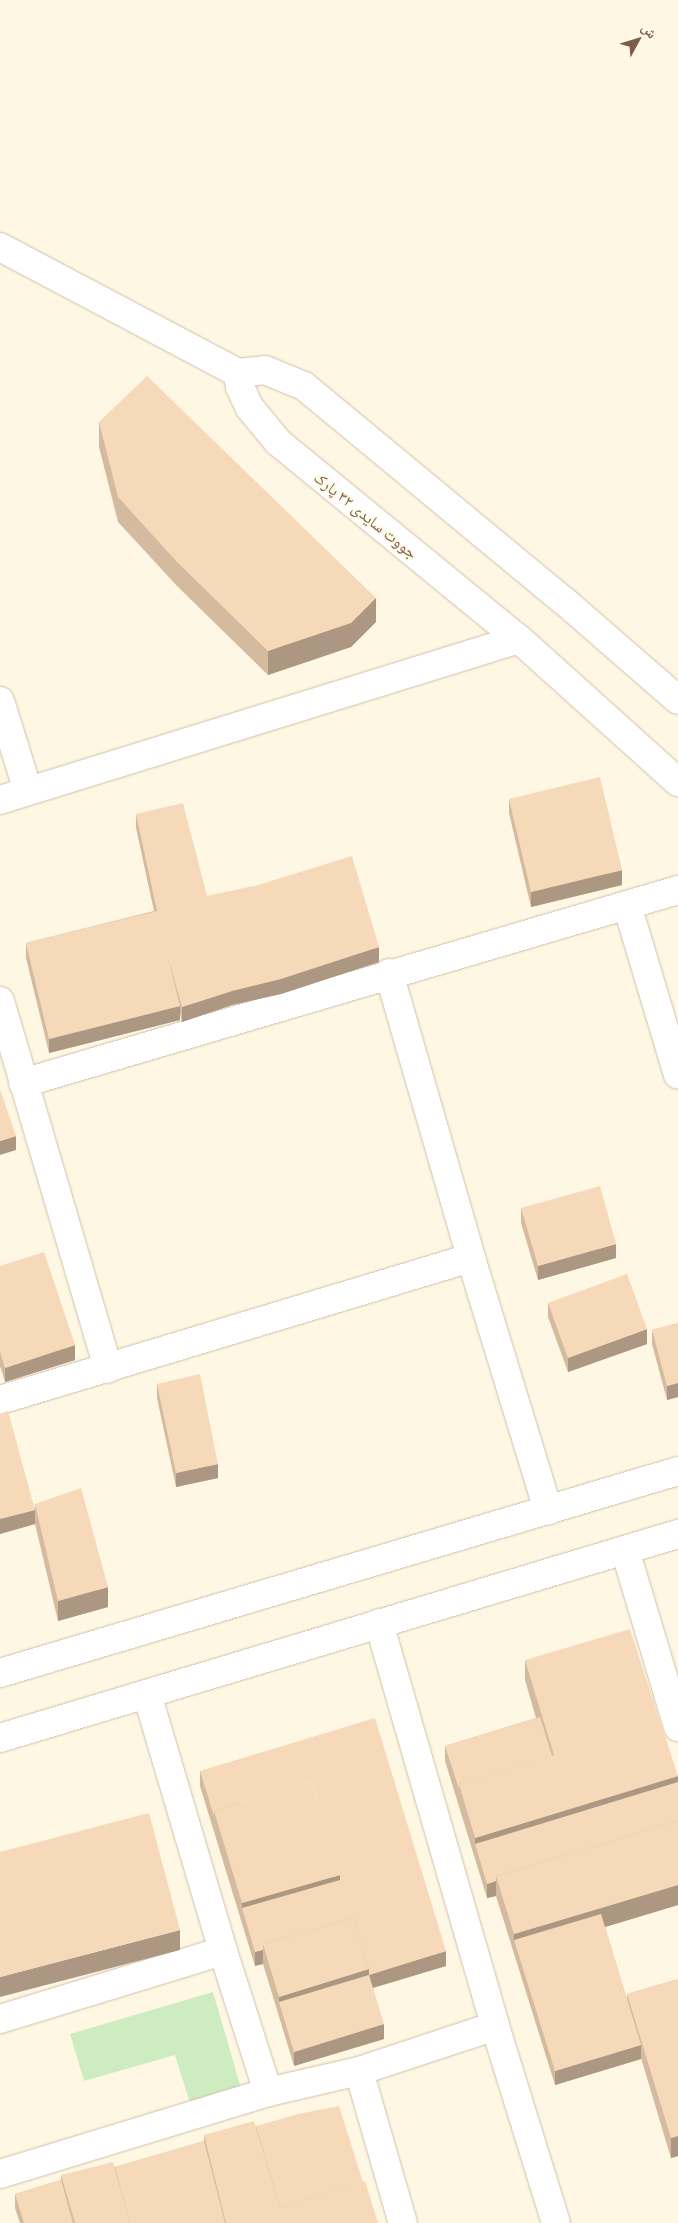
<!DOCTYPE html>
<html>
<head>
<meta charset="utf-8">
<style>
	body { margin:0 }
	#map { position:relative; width:678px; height:2223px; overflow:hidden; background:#fef7e4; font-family:"Exo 2","Noto Naskh Arabic",sans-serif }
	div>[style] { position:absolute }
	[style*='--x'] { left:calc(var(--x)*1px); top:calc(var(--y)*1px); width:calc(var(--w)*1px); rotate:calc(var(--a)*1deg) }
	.green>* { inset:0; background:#cdedc1 }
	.roads { filter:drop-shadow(0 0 1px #d1c0a9) drop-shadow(0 0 1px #d1c0a9) }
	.minor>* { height:28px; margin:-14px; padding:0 14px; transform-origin:14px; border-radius:14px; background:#fff }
	.wall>* { inset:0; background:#d4bb9f }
	.shaded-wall>* { inset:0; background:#ac9882 }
	.building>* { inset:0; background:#f6d9b9 }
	span { translate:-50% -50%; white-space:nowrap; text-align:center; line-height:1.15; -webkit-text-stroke:4px #fffaec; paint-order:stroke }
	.street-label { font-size:16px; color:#7a5f47 }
	.north { position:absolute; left:613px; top:15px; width:50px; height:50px; -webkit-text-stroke:4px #fffaec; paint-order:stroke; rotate:51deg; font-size:14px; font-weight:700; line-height:20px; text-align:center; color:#7a5f47 }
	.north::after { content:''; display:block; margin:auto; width:18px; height:22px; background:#7a5f47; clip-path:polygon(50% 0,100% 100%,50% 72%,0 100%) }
</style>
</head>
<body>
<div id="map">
	<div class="green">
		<div style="clip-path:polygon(213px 1992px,243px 2095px,192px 2110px,175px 2055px,84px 2081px,70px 2034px)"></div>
	</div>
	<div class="roads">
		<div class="minor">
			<div style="--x:0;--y:247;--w:269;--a:27.9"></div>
			<div style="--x:238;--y:373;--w:27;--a:-6"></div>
			<div style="--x:265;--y:370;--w:42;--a:22.3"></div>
			<div style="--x:304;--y:386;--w:336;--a:39.6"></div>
			<div style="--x:563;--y:600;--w:152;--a:41"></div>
			<div style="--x:238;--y:373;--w:14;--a:82"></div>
			<div style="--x:240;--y:387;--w:23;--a:65"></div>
			<div style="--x:250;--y:408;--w:44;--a:50.5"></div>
			<div style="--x:278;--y:442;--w:311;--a:39.3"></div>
			<div style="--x:519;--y:639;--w:214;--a:42"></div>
			<div style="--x:0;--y:701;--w:94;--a:72.7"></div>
			<div style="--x:0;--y:800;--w:543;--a:-17.23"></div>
			<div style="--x:627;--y:905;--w:177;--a:73.3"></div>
			<div style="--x:389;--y:973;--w:297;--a:73.9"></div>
			<div style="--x:471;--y:1258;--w:264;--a:73"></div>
			<div style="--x:0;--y:1001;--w:383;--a:73.6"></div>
			<div style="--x:23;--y:1083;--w:683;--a:-16.42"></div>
			<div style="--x:0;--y:1400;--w:492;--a:-16.8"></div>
			<div style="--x:625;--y:1550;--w:185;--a:73.3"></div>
			<div style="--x:379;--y:1623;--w:419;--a:73.9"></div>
			<div style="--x:495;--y:2026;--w:206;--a:72.8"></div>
			<div style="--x:0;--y:1673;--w:707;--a:-16.59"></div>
			<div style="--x:147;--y:1694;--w:268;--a:73.5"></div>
			<div style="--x:223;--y:1951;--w:148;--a:72.3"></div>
			<div style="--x:0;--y:1738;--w:708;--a:-16.75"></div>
			<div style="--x:0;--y:2019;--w:233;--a:-17"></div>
			<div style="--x:359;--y:2071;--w:158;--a:73.9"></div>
			<div style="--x:0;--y:2174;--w:280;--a:-17"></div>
			<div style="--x:268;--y:2092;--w:93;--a:-13"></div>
			<div style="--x:359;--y:2071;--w:143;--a:-18.3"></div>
		</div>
	</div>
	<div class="wall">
		<div style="clip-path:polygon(99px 422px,376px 622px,351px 647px,268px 675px,177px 586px,118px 522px,99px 447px)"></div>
		<div style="clip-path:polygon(509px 799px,622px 885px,531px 907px,509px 813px)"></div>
		<div style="clip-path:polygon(136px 814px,207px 896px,379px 962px,281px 994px,232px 1005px,182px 1022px,180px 1013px,180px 1020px,49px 1053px,26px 958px,26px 943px,154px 911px,136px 828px)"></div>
		<div style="clip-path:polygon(521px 1208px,616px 1258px,538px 1280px,521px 1223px)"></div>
		<div style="clip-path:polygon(0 1266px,75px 1360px,5px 1382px,0 1366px)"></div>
		<div style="clip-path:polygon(548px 1303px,647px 1344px,568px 1372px,548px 1317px)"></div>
		<div style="clip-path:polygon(678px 1323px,678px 1397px,667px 1400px,652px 1344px,652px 1330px)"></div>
		<div style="clip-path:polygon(157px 1384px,218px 1478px,176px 1487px,157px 1398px)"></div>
		<div style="clip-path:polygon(0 1414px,35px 1510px,35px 1504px,108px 1607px,58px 1621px,35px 1524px,0 1534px)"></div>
		<div style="clip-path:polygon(525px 1660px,678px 1776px,678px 1905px,605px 1927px,627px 2000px,627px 1994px,678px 1979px,678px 2156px,671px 2158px,641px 2058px,641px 2059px,555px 2085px,496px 1896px,487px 1898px,445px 1761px,445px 1746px,536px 1718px,525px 1680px)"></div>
		<div style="clip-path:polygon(200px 1771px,446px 1966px,373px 1988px,384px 2039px,294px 2066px,263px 1964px,255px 1966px,200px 1786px)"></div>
		<div style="clip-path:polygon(256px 2126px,363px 2182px,378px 2223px,20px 2223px,15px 2208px,15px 2194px,61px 2180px,61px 2175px,115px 2167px,204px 2141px,204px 2135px)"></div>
	</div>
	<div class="shaded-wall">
		<div style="clip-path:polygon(376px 598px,376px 622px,351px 647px,268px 675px,268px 651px)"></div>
		<div style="clip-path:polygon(622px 870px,622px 885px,531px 907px,531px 892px)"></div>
		<div style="clip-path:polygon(379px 947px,379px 962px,281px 994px,232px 1005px,182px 1022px,182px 1007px,232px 991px)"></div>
		<div style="clip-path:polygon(180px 1006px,180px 1020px,49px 1053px,49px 1039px)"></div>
		<div style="clip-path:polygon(16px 1136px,16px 1150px,0 1155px,0 1141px)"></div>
		<div style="clip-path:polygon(616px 1244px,616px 1258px,538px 1280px,538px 1266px)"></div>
		<div style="clip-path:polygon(647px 1329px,647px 1344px,568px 1372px,568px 1358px)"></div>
		<div style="clip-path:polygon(75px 1345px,75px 1360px,5px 1382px,5px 1368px)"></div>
		<div style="clip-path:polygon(678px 1383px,678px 1397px,667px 1400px,667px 1386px)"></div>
		<div style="clip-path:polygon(218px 1464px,218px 1478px,176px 1487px,176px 1473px)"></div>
		<div style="clip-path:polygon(35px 1510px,35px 1524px,0 1534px,0 1519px)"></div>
		<div style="clip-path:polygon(108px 1587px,108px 1607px,58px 1621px,58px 1601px)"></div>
		<div style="clip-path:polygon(678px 1776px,678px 1796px,475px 1844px,475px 1838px)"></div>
		<div style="clip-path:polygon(340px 1875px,340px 1895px,242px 1908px,242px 1923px,242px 1903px)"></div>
		<div style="clip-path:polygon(496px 1881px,496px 1896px,487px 1898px,487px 1884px)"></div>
		<div style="clip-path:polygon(678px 1885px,678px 1905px,519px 1953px,514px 1940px,514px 1934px)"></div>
		<div style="clip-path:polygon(180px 1930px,180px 1950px,0 1997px,0 1977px)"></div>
		<div style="clip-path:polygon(263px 1950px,263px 1964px,255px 1966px,255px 1952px)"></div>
		<div style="clip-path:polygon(446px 1951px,446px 1966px,369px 1989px,369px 1975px)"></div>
		<div style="clip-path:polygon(369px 1969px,369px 1989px,279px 2002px,279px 1997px)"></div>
		<div style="clip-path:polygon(384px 2024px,384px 2039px,294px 2066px,294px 2052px)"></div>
		<div style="clip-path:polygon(641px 2045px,641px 2059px,555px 2085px,555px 2071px)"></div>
		<div style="clip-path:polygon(678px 2136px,678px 2156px,671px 2158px,671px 2138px)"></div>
	</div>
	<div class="building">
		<div style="clip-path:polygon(147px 376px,376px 598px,351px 623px,268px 651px,177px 562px,118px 497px,99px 422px)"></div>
		<div style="clip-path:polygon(600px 777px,622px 870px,531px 892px,509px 799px)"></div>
		<div style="clip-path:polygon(183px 803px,207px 896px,258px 885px,352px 856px,379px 947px,281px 979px,232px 991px,182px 1007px,167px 954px,180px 1006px,49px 1039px,26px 943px,157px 911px,136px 814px)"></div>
		<div style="clip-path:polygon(0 1089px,16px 1136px,0 1141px)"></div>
		<div style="clip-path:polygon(600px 1186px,616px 1244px,538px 1266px,521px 1208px)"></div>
		<div style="clip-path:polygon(44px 1252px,75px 1345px,5px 1368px,0 1352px,0 1266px)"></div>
		<div style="clip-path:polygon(627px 1274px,647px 1329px,568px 1358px,548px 1303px)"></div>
		<div style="clip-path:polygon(678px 1323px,678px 1383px,667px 1386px,652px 1330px)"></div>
		<div style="clip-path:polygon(200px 1374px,218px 1464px,176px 1473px,157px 1384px)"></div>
		<div style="clip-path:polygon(8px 1411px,35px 1510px,0 1519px,0 1414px)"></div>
		<div style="clip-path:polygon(81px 1488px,108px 1587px,58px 1601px,35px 1504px)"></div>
		<div style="clip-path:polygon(630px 1629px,678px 1776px,475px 1838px,459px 1784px,554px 1755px,525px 1660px)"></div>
		<div style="clip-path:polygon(540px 1717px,552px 1756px,459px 1784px,459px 1789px,445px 1746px)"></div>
		<div style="clip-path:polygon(375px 1718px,446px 1951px,369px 1975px,369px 1969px,353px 1918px,263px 1944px,263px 1950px,255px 1952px,242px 1908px,340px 1880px,340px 1875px,311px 1781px,214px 1811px,214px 1816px,200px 1771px)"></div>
		<div style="clip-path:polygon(311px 1781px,340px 1875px,242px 1903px,214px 1811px)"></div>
		<div style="clip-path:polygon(678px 1782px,678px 1821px,496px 1876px,496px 1881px,487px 1884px,475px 1844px)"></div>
		<div style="clip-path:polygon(149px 1813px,180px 1930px,0 1977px,0 1852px)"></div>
		<div style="clip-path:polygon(678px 1821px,678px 1885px,514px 1934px,496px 1876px)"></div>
		<div style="clip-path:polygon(601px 1914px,641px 2045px,555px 2071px,514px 1940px)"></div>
		<div style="clip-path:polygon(353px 1918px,369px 1969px,279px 1997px,263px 1944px)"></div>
		<div style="clip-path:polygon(369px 1975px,384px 2024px,294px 2052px,279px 2002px)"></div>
		<div style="clip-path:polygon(678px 1979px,678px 2136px,671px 2138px,627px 1994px)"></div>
		<div style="clip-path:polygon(339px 2106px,363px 2182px,280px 2207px,256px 2126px,298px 2114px)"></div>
		<div style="clip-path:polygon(254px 2121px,280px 2207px,365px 2181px,378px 2223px,226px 2223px,204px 2135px)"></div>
		<div style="clip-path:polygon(204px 2141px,225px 2223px,130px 2223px,115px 2167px)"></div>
		<div style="clip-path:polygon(113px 2162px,130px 2223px,75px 2223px,61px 2175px)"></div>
		<div style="clip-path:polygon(61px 2180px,73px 2223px,24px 2223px,15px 2194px)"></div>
	</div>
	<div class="street-label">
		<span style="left:366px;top:515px;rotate:39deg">جووت سایدی ٣٢ پارک</span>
	</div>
	<div class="north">ش</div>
</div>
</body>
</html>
